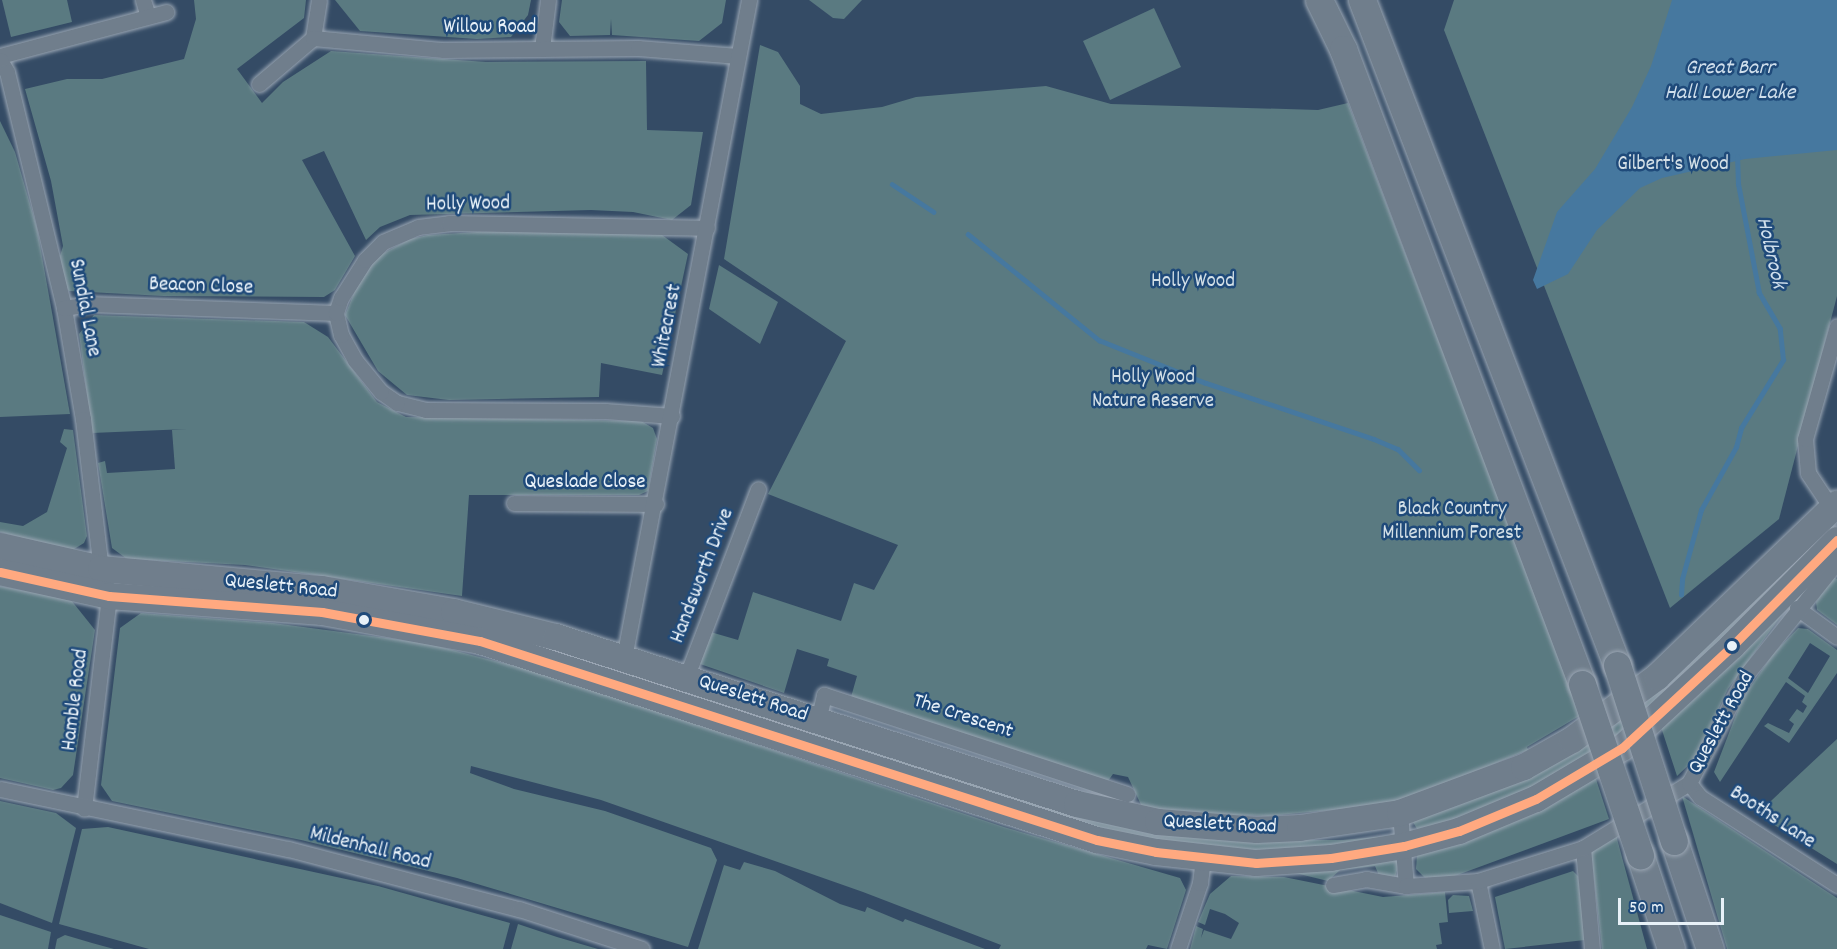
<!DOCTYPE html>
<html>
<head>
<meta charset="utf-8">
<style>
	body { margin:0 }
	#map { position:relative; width:1837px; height:949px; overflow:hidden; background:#344b65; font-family:Dekko,sans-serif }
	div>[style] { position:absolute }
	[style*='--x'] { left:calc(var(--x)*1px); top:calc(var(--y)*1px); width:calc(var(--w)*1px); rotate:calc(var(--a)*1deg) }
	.green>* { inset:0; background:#5a7a81 }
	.water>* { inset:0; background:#46789f }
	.stream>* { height:4.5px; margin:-2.25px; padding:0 2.25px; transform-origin:2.25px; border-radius:2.25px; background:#46789f }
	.roads { filter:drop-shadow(0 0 2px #9aa6b3) drop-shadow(0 0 2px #9aa6b3) }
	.minor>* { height:15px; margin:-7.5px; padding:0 7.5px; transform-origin:7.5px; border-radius:7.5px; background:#707e8c }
	.trunk>* { height:26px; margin:-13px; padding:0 13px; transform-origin:13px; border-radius:13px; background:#707e8c }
	.motorway>* { height:27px; margin:-13.5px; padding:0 13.5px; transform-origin:13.5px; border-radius:13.5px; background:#707e8c }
	.bridges { filter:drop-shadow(0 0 2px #9aa6b3) drop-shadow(0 0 2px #9aa6b3) }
	.motorway-bridge>* { height:27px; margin:-13.5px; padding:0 13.5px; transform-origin:13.5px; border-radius:13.5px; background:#707e8c }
	.bus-1>* { height:9px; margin:-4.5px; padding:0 4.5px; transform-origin:4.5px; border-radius:4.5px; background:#ffa980 }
	.dots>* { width:16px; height:16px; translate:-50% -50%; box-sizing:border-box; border:3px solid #1f4a7a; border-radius:50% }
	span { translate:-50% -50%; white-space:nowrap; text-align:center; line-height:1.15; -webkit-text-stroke:5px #1f4a7a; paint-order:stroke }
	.street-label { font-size:21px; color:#e8f1f8 }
	.park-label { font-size:21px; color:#d4e0e7 }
	.water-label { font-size:22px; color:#d0dfec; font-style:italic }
	.scale { position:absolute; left:1618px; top:898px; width:106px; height:27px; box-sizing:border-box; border:3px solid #e8f1f8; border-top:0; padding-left:8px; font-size:18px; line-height:21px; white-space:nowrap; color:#e8f1f8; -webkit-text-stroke:4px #1f4a7a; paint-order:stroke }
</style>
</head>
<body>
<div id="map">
	<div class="green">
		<div style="clip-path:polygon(2px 0,67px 0,72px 22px,11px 37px)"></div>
		<div style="clip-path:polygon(194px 0,306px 0,304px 18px,237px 69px,262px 103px,283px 82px,331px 51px,486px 62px,646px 61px,647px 130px,703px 132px,691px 205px,672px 220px,633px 212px,591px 210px,410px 215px,380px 227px,366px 240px,324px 151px,302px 160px,355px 256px,335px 290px,324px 297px,164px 296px,69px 291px,64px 284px,60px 256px,63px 246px,51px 181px,25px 89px,67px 79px,102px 79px,184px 59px,196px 19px)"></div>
		<div style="clip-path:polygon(335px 0,531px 0,528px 15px,511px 37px,477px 39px,360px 31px)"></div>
		<div style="clip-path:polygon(562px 0,726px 0,722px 23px,699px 41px,612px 35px,611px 19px,610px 35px,570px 36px,559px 22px)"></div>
		<div style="clip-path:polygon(809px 0,862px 0,844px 19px,833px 18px)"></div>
		<div style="clip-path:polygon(1454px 0,1837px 0,1837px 296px,1779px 519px,1670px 608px,1444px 30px)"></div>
		<div style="clip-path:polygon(1154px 8px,1181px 67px,1110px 100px,1083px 41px)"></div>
		<div style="clip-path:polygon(760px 45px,778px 52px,800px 86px,800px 104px,821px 114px,882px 107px,916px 97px,1046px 86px,1111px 104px,1318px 110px,1348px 103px,1581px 715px,1527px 747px,1528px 750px,1396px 804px,1268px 816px,1169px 813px,1142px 807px,1128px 777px,1113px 774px,1108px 781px,851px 697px,857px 676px,827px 666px,829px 659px,797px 649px,784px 693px,700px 664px,698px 656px,707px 631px,738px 640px,753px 592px,841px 621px,854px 583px,874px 590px,898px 545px,768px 494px,846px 341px,724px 259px)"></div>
		<div style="clip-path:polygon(0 121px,15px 152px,37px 228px,70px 414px,0 417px)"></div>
		<div style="clip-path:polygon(510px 230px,662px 235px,688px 254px,662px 375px,601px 363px,599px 397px,449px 400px,407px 395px,378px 371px,345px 315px,360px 278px,378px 256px,410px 239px,428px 235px)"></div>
		<div style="clip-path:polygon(719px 265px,778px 302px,760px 344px,709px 309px)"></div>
		<div style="clip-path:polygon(94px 315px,304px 322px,328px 337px,377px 402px,406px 417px,641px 421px,653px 428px,657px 439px,648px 491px,639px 495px,469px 495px,462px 596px,245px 565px,127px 559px,112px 548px,98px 463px,105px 461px,107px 473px,175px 469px,172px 430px,187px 429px,92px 433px,79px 334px)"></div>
		<div style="clip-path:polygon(64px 429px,73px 430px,87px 536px,84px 543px,71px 551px,0 532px,0 522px,23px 526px,47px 512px,67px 448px,60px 442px)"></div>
		<div style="clip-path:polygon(1829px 522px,1836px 531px,1673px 693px,1580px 764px,1519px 796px,1426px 830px,1417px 829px,1413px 822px,1532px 769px)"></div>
		<div style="clip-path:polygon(1833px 577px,1837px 579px,1837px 625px,1817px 610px,1816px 602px)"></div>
		<div style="clip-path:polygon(0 586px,71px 600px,95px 630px,73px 775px,61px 788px,53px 790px,0 778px)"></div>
		<div style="clip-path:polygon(1791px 602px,1728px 689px,1694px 760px,1677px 776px,1660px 724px)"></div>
		<div style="clip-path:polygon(141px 613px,273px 623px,387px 638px,429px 644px,542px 673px,1004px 827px,1180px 878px,1186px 890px,1167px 949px,1148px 945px,1146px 949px,999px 949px,1001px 945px,863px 892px,601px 800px,471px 766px,470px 773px,514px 789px,605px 811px,711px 848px,717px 860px,688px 947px,457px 878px,301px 840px,112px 801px,101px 785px,120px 628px)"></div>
		<div style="clip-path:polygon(evenodd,1798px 628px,1808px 629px,1837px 650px,1837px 673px,1789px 743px,1764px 726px,1768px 723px,1789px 733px,1794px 724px,1789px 720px,1797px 709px,1803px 713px,1807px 706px,1802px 702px,1805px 696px,1786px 682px,1720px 782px,1714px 772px,1742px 699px,1773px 654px,1798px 628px,1810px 643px,1830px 656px,1808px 693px,1788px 678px,1810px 643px)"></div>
		<div style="clip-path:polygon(632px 667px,798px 724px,794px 730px,632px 680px)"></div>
		<div style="clip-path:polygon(827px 731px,1231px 840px,1343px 840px,1388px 836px,1390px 841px,1274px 854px,1133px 840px,826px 744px)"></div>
		<div style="clip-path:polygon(1837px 739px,1837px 864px,1757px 814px)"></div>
		<div style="clip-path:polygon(1594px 773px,1609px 819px,1452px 877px,1425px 878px,1416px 869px,1417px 855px)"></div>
		<div style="clip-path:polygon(1682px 796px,1837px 898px,1837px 949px,1727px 949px)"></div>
		<div style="clip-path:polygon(0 801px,56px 813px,76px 828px,52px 923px,0 903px)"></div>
		<div style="clip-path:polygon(108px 827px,378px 886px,510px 923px,503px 949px,149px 949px,59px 924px,82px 829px)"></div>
		<div style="clip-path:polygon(1616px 835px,1647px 949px,1602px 949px,1591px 851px)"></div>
		<div style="clip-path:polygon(1396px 859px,1399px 863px,1395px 878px,1380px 878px,1375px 866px,1340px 870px,1328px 881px,1283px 870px)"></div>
		<div style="clip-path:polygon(744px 862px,775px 871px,840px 904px,865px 912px,867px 907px,903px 922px,905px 919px,985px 949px,698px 949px,724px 865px,740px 870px)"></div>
		<div style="clip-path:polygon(1573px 871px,1578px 876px,1585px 940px,1505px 949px,1495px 897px)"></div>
		<div style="clip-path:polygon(1231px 876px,1284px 877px,1383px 897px,1445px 892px,1448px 922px,1439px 923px,1442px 944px,1436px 945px,1437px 949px,1190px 949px,1196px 926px,1203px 929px,1201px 938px,1204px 930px,1231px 939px,1239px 923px,1225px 914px,1210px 909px,1205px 925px,1198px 922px,1210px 894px)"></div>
		<div style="clip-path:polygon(1453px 895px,1469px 896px,1473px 911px,1449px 913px,1448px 900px)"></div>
		<div style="clip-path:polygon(0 915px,51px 932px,48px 949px,0 949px)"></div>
		<div style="clip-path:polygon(518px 924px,557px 937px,598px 949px,511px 949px)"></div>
		<div style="clip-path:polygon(65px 935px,92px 943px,114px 949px,55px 949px,57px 939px)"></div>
	</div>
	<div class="water">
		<div style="clip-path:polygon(1672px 0,1837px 0,1837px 150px,1745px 159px,1662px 178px,1640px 188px,1597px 230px,1568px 274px,1537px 289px,1533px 280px,1557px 212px,1595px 169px,1632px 107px,1651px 66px)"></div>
	</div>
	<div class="stream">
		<div style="--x:892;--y:184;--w:50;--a:33.7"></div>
		<div style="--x:968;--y:234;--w:169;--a:39"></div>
		<div style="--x:1099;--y:340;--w:115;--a:21.9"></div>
		<div style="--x:1206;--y:383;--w:177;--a:18.4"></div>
		<div style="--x:1374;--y:439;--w:26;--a:23"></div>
		<div style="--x:1398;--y:449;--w:30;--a:45"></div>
		<div style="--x:1681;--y:595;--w:16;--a:-86"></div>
		<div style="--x:1682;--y:579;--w:72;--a:-74.6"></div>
		<div style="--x:1701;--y:510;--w:72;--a:-60.9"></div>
		<div style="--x:1736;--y:447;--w:20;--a:-75"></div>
		<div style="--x:1741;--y:428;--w:80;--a:-58.3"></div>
		<div style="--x:1783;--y:360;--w:31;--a:-96"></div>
		<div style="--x:1780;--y:329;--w:42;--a:-120.3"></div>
		<div style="--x:1759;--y:293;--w:111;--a:-100.9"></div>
		<div style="--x:1738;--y:184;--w:27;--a:-92"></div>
	</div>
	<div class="roads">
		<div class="minor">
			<div style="--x:143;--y:0;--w:17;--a:73"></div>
			<div style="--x:313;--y:38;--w:38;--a:-81"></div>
			<div style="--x:542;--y:49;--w:49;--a:-83"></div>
			<div style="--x:0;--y:56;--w:172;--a:-14.8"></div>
			<div style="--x:0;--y:60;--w:14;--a:60"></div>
			<div style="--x:7;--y:72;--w:243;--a:76.4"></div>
			<div style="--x:64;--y:308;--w:113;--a:80.3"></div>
			<div style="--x:83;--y:419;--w:151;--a:83.2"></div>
			<div style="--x:101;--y:569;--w:28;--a:73"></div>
			<div style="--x:109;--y:596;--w:214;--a:96.7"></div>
			<div style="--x:259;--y:84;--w:71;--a:-40.4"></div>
			<div style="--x:313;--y:38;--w:131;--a:5.3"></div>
			<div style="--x:443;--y:50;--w:195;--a:-0.6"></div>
			<div style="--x:638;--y:48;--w:100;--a:4.6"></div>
			<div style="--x:64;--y:308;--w:26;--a:-9"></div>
			<div style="--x:90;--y:304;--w:246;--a:2.1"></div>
			<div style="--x:672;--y:416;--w:67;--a:-175.7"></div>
			<div style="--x:605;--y:411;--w:179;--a:-179.7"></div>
			<div style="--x:426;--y:410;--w:30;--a:-166"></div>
			<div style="--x:397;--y:403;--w:19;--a:-145"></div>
			<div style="--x:381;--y:392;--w:41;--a:-129.1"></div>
			<div style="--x:355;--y:360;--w:29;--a:-119"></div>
			<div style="--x:341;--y:335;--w:23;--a:-103"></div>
			<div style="--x:336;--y:313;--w:16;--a:-72"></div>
			<div style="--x:341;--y:298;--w:45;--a:-57.7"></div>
			<div style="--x:365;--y:260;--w:25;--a:-45"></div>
			<div style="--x:383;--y:242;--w:38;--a:-23"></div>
			<div style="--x:418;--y:227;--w:31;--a:-7"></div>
			<div style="--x:449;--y:223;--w:258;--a:1.1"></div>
			<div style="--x:514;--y:503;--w:142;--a:0.4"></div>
			<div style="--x:1832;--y:509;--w:43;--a:-123.7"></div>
			<div style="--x:1808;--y:473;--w:34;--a:-95"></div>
			<div style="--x:1805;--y:439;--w:117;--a:-74.2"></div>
			<div style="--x:1797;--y:608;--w:49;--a:35.9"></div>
			<div style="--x:624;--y:658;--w:670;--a:-79.24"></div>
			<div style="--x:686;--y:678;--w:202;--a:-69.1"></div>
			<div style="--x:818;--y:721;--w:27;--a:-77"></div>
			<div style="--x:824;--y:695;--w:319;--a:18.1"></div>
			<div style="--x:1689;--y:783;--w:18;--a:52"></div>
			<div style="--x:1700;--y:797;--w:163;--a:32.7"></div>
			<div style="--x:0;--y:789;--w:294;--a:11.8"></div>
			<div style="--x:288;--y:849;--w:239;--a:14.6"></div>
			<div style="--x:519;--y:909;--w:129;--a:18"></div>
			<div style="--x:1400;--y:813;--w:73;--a:85.3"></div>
			<div style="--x:1583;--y:848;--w:101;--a:84.9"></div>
			<div style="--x:1478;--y:881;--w:69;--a:78.4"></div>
			<div style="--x:1333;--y:885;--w:34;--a:-10"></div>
			<div style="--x:1366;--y:879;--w:41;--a:9.9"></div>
			<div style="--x:1406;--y:886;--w:72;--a:-4"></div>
			<div style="--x:1478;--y:881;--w:110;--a:-17.4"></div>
			<div style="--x:1583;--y:848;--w:124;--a:-31.5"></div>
			<div style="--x:1689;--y:783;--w:122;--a:-62.2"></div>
			<div style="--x:1746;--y:675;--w:145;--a:-51.2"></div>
			<div style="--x:1178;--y:949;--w:70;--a:-71.6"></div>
			<div style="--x:1200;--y:883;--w:24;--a:-83"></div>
		</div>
		<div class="trunk">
			<div style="--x:0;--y:546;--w:104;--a:12.8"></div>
			<div style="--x:101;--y:569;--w:222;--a:5.2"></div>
			<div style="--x:322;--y:589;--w:134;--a:9.9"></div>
			<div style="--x:454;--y:612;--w:105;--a:13.8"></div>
			<div style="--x:556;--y:637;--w:547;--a:17.77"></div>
			<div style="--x:1077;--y:804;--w:83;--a:12.5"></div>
			<div style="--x:1158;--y:822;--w:99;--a:4.6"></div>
			<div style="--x:1257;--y:830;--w:43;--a:-2.7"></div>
			<div style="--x:1300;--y:828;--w:101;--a:-8.5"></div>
			<div style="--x:1400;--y:813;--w:132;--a:-20.4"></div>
			<div style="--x:1524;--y:767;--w:55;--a:-29.4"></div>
			<div style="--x:1572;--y:740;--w:106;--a:-36.5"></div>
			<div style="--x:1657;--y:677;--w:250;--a:-43.9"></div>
			<div style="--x:0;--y:572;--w:112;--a:12.4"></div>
			<div style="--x:109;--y:596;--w:214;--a:4.3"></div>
			<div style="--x:322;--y:612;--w:161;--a:10.4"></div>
			<div style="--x:480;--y:641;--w:648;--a:17.88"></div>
			<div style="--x:1097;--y:840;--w:60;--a:11.5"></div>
			<div style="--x:1156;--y:852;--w:101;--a:6.3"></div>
			<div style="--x:1256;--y:863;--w:75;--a:-3.8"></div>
			<div style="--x:1331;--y:858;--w:74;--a:-9.3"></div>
			<div style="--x:1404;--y:846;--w:57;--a:-15.3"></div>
			<div style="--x:1459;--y:831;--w:83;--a:-22.6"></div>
			<div style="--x:1536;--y:799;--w:100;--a:-30.7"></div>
			<div style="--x:1622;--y:748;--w:150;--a:-42.8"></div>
			<div style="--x:1732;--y:646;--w:149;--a:-45.3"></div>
		</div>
		<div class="motorway">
			<div style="--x:1319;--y:0;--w:55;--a:63.9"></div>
			<div style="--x:1343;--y:49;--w:678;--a:69.37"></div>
			<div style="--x:1362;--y:0;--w:712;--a:69.02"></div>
			<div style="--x:1674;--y:841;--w:114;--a:71.6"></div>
			<div style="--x:1640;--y:855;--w:99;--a:71.7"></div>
		</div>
	</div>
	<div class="bridges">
		<div class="motorway-bridge">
			<div style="--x:1617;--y:665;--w:185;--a:72.1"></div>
			<div style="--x:1582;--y:684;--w:181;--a:71.3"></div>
		</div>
	</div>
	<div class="bus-1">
		<div style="--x:0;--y:572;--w:112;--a:12.4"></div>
		<div style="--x:109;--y:596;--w:214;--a:4.3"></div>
		<div style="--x:322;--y:612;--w:161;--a:10.4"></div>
		<div style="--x:480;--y:641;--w:648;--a:17.88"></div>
		<div style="--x:1097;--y:840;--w:60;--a:11.5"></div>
		<div style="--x:1156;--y:852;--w:101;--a:6.3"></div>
		<div style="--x:1256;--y:863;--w:75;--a:-3.8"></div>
		<div style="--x:1331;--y:858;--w:74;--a:-9.3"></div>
		<div style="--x:1404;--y:846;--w:57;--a:-15.3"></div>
		<div style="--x:1459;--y:831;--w:83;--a:-22.6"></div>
		<div style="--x:1536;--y:799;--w:100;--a:-30.7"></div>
		<div style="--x:1622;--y:748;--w:150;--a:-42.8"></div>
		<div style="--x:1732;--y:646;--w:149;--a:-45.3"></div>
	</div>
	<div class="dots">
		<div style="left:364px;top:620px;background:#e8f1f8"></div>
		<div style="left:1732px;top:646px;background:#e8f1f8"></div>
	</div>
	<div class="street-label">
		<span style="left:490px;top:28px">Willow Road</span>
		<span style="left:468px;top:205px;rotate:-1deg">Holly Wood</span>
		<span style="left:201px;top:287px;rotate:2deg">Beacon Close</span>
		<span style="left:84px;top:308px;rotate:79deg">Sundial Lane</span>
		<span style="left:668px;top:326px;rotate:-79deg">Whitecrest</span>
		<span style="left:585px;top:483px">Queslade Close</span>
		<span style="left:703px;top:576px;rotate:-69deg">Handsworth Drive</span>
		<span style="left:281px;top:587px;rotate:6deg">Queslett Road</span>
		<span style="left:753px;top:699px;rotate:18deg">Queslett Road</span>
		<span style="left:76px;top:700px;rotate:-83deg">Hamble Road</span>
		<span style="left:963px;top:717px;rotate:18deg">The Crescent</span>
		<span style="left:1722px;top:723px;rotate:-61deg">Queslett Road</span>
		<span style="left:1772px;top:818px;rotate:33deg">Booths Lane</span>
		<span style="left:1220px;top:825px;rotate:3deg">Queslett Road</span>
		<span style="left:370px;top:849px;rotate:14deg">Mildenhall Road</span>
	</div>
	<div class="park-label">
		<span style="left:1673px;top:165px">Gilbert's Wood</span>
		<span style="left:1193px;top:282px">Holly Wood</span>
		<span style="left:1153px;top:390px">Holly Wood<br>Nature Reserve</span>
		<span style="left:1452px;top:522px">Black Country<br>Millennium Forest</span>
	</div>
	<div class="water-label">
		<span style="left:1730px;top:81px">Great Barr<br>Hall Lower Lake</span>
		<span style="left:1770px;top:253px;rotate:77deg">Holbrook</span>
	</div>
	<div class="scale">50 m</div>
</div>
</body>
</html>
